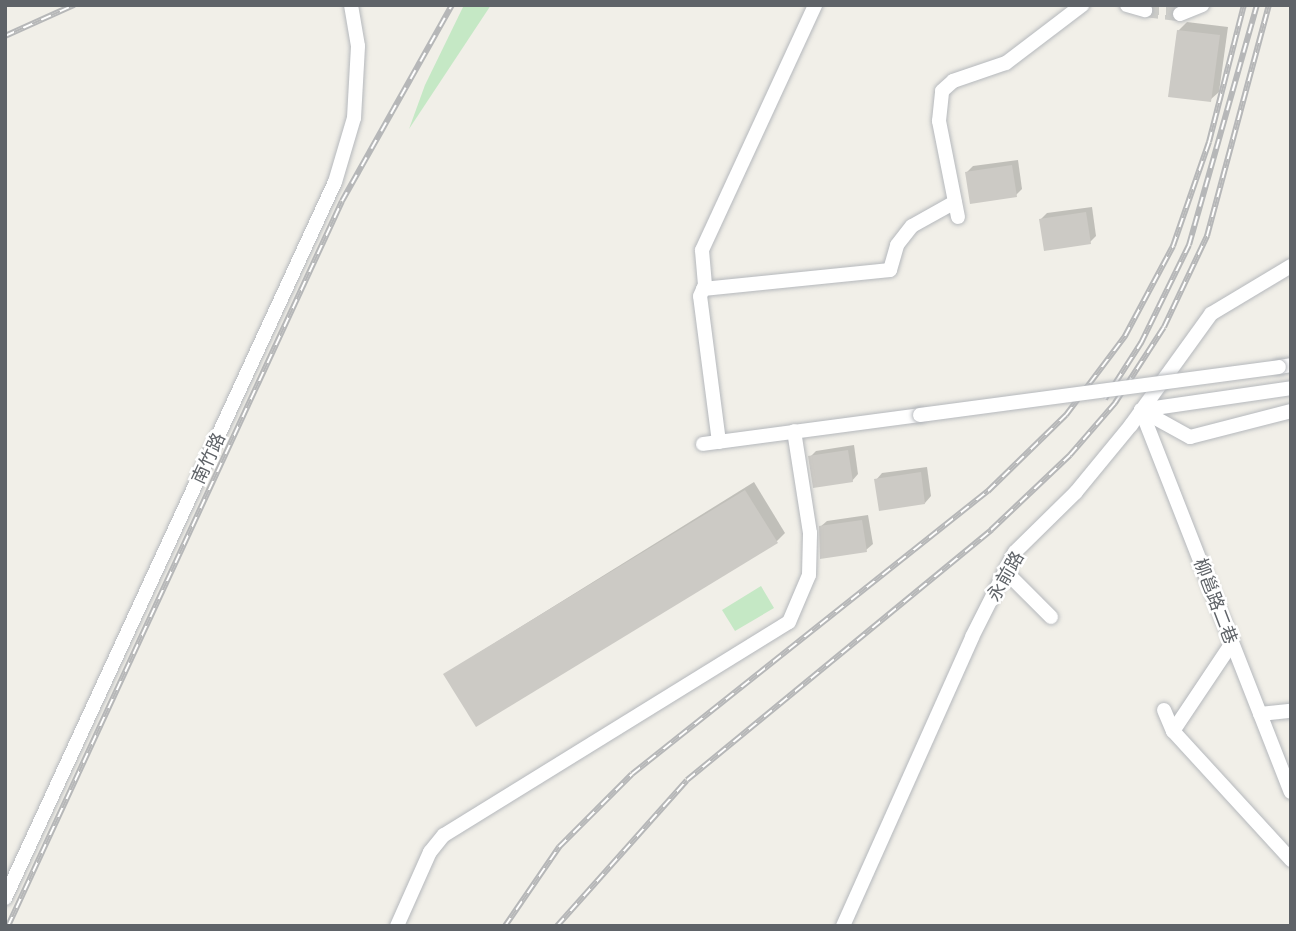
<!DOCTYPE html>
<html>
<head>
<meta charset="utf-8">
<style>
	body { margin:0 }
	#map { position:relative; width:1296px; height:931px; overflow:hidden; background:#f1efe8; font-family:"Golos Text","Noto Sans SC",sans-serif }
	div>[style] { position:absolute }
	[style*='--x'] { left:calc(var(--x)*1px); top:calc(var(--y)*1px); width:calc(var(--w)*1px); rotate:calc(var(--a)*1deg) }
	.green>* { inset:0; background:#c5e8c5 }
	.shadow>* { inset:0; background:#0003 }
	.building>* { inset:0; background:#cccac5 }
	.minor-tunnel>* { height:14px; margin-top:-7px; transform-origin:0; background:repeating-linear-gradient(90deg,#ccccc8 0 14px,transparent 0 21px) }
	.roads { filter:drop-shadow(0 0 2px #b5b8bc) drop-shadow(0 0 2px #b5b8bc) }
	.minor>* { height:14px; margin:-7px; padding:0 7px; transform-origin:7px; border-radius:7px; background:#fff }
	.rail>* { height:6px; margin-top:-3px; transform-origin:0; background:repeating-linear-gradient(90deg,#fff 0 10px,#b6b7b8 0 20px); box-sizing:border-box; border-block:2px solid #b6b7b8 }
	.bridges { filter:drop-shadow(0 0 2px #b5b8bc) drop-shadow(0 0 2px #b5b8bc) }
	.minor-bridge>* { height:14px; margin:-7px; padding:0 7px; transform-origin:7px; border-radius:7px; background:#fff }
	span { translate:-50% -50%; white-space:nowrap; text-align:center; line-height:1.15; -webkit-text-stroke:5px #fff; paint-order:stroke }
	.street-label { font-size:18px; color:#5f6368 }
	.frame { position:absolute; inset:0; border:7px solid #5f6368; pointer-events:none }
</style>
</head>
<body>
<div id="map">
	<div class="green">
		<div style="clip-path:polygon(464px 5px,491px 5px,409px 129px,425px 85px)"></div>
		<div style="clip-path:polygon(761px 586px,774px 608px,735px 631px,722px 610px)"></div>
	</div>
	<div class="shadow">
		<div style="clip-path:polygon(1187px 22px,1228px 27px,1219px 92px,1210px 100px,1178px 31px)"></div>
		<div style="clip-path:polygon(1018px 160px,1022px 189px,1016px 195px,967px 172px,973px 166px)"></div>
		<div style="clip-path:polygon(1092px 207px,1096px 236px,1090px 242px,1041px 219px,1047px 213px)"></div>
		<div style="clip-path:polygon(854px 445px,858px 474px,852px 481px,810px 457px,816px 451px)"></div>
		<div style="clip-path:polygon(927px 467px,931px 496px,925px 503px,876px 480px,882px 473px)"></div>
		<div style="clip-path:polygon(754px 482px,785px 533px,777px 541px,445px 674px)"></div>
		<div style="clip-path:polygon(868px 515px,873px 544px,866px 550px,820px 527px,827px 521px)"></div>
	</div>
	<div class="building">
		<div style="clip-path:polygon(1177px 30px,1220px 35px,1211px 102px,1168px 97px)"></div>
		<div style="clip-path:polygon(1012px 165px,1017px 197px,970px 204px,965px 172px)"></div>
		<div style="clip-path:polygon(1086px 212px,1091px 244px,1044px 251px,1039px 219px)"></div>
		<div style="clip-path:polygon(848px 450px,853px 482px,813px 488px,808px 456px)"></div>
		<div style="clip-path:polygon(921px 472px,925px 504px,879px 511px,874px 479px)"></div>
		<div style="clip-path:polygon(745px 490px,778px 543px,476px 727px,443px 674px)"></div>
		<div style="clip-path:polygon(862px 520px,867px 552px,820px 559px,819px 526px)"></div>
	</div>
	<div class="minor-tunnel">
		<div style="--x:1145;--y:10;--w:35;--a:7"></div>
	</div>
	<div class="roads">
		<div class="minor">
			<div style="--x:1127;--y:5;--w:19;--a:16"></div>
			<div style="--x:1180;--y:14;--w:24;--a:-22"></div>
			<div style="--x:958;--y:217;--w:98;--a:-101.2"></div>
			<div style="--x:939;--y:121;--w:30;--a:-84"></div>
			<div style="--x:942;--y:91;--w:15;--a:-42"></div>
			<div style="--x:953;--y:81;--w:56;--a:-18.8"></div>
			<div style="--x:1006;--y:63;--w:96;--a:-37.3"></div>
			<div style="--x:703;--y:289;--w:188;--a:-5.8"></div>
			<div style="--x:890;--y:270;--w:26;--a:-74"></div>
			<div style="--x:897;--y:245;--w:24;--a:-52"></div>
			<div style="--x:912;--y:226;--w:49;--a:-29.2"></div>
			<div style="--x:1279;--y:367;--w:12;--a:-9"></div>
			<div style="--x:1141;--y:410;--w:410;--a:68.6"></div>
			<div style="--x:1141;--y:410;--w:56;--a:28.9"></div>
			<div style="--x:1190;--y:437;--w:104;--a:-14.4"></div>
			<div style="--x:1141;--y:410;--w:152;--a:-8.3"></div>
			<div style="--x:719;--y:442;--w:147;--a:-97.4"></div>
			<div style="--x:700;--y:296;--w:12;--a:-66"></div>
			<div style="--x:705;--y:285;--w:35;--a:-95"></div>
			<div style="--x:702;--y:250;--w:270;--a:-65.2"></div>
			<div style="--x:703;--y:444;--w:219;--a:-7.6"></div>
			<div style="--x:1005;--y:571;--w:65;--a:45"></div>
			<div style="--x:1232;--y:643;--w:106;--a:123.8"></div>
			<div style="--x:1173;--y:731;--w:175;--a:47.5"></div>
			<div style="--x:1164;--y:710;--w:23;--a:67"></div>
			<div style="--x:1260;--y:714;--w:31;--a:-6"></div>
			<div style="--x:5;--y:898;--w:788;--a:-65.26"></div>
			<div style="--x:335;--y:182;--w:67;--a:-73.5"></div>
			<div style="--x:354;--y:118;--w:72;--a:-86.8"></div>
			<div style="--x:358;--y:46;--w:42;--a:-99.7"></div>
			<div style="--x:397;--y:926;--w:81;--a:-66"></div>
			<div style="--x:430;--y:852;--w:22;--a:-51"></div>
			<div style="--x:444;--y:835;--w:405;--a:-31.7"></div>
			<div style="--x:789;--y:622;--w:51;--a:-66.9"></div>
			<div style="--x:809;--y:575;--w:42;--a:-88.6"></div>
			<div style="--x:810;--y:533;--w:103;--a:-98.9"></div>
			<div style="--x:843;--y:926;--w:316;--a:-65.9"></div>
			<div style="--x:972;--y:637;--w:95;--a:-63.2"></div>
			<div style="--x:1015;--y:552;--w:86;--a:-44.5"></div>
			<div style="--x:1076;--y:492;--w:87;--a:-50.6"></div>
			<div style="--x:1131;--y:425;--w:137;--a:-54.2"></div>
			<div style="--x:1211;--y:314;--w:93;--a:-31"></div>
		</div>
	</div>
	<div class="rail">
		<div style="--x:5;--y:36;--w:76;--a:-24.2"></div>
		<div style="--x:1105;--y:399;--w:67;--a:-57.3"></div>
		<div style="--x:1141;--y:343;--w:109;--a:-63.9"></div>
		<div style="--x:1189;--y:245;--w:249;--a:-74.2"></div>
		<div style="--x:8;--y:926;--w:798;--a:-65.26"></div>
		<div style="--x:342;--y:201;--w:225;--a:-60.7"></div>
		<div style="--x:505;--y:926;--w:96;--a:-55.6"></div>
		<div style="--x:559;--y:847;--w:103;--a:-45"></div>
		<div style="--x:632;--y:774;--w:455;--a:-38.5"></div>
		<div style="--x:988;--y:491;--w:109;--a:-44.3"></div>
		<div style="--x:1066;--y:415;--w:99;--a:-53.2"></div>
		<div style="--x:1125;--y:336;--w:102;--a:-61.9"></div>
		<div style="--x:1173;--y:246;--w:110;--a:-70.9"></div>
		<div style="--x:1209;--y:142;--w:141;--a:-75.7"></div>
		<div style="--x:557;--y:926;--w:195;--a:-48.3"></div>
		<div style="--x:687;--y:780;--w:394;--a:-39.4"></div>
		<div style="--x:991;--y:530;--w:109;--a:-43.5"></div>
		<div style="--x:1070;--y:455;--w:69;--a:-49.1"></div>
		<div style="--x:1115;--y:403;--w:90;--a:-57.2"></div>
		<div style="--x:1164;--y:327;--w:101;--a:-64.7"></div>
		<div style="--x:1207;--y:236;--w:239;--a:-75"></div>
	</div>
	<div class="bridges">
		<div class="minor-bridge">
			<div style="--x:920;--y:415;--w:362;--a:-7.6"></div>
		</div>
	</div>
	<div class="street-label">
		<span style="left:208px;top:458px;rotate:-65deg">南竹路</span>
		<span style="left:1005px;top:576px;rotate:-60deg">永前路</span>
		<span style="left:1216px;top:601px;rotate:69deg">柳邕路二巷</span>
	</div>
	<div class="frame"></div>
</div>
</body>
</html>
